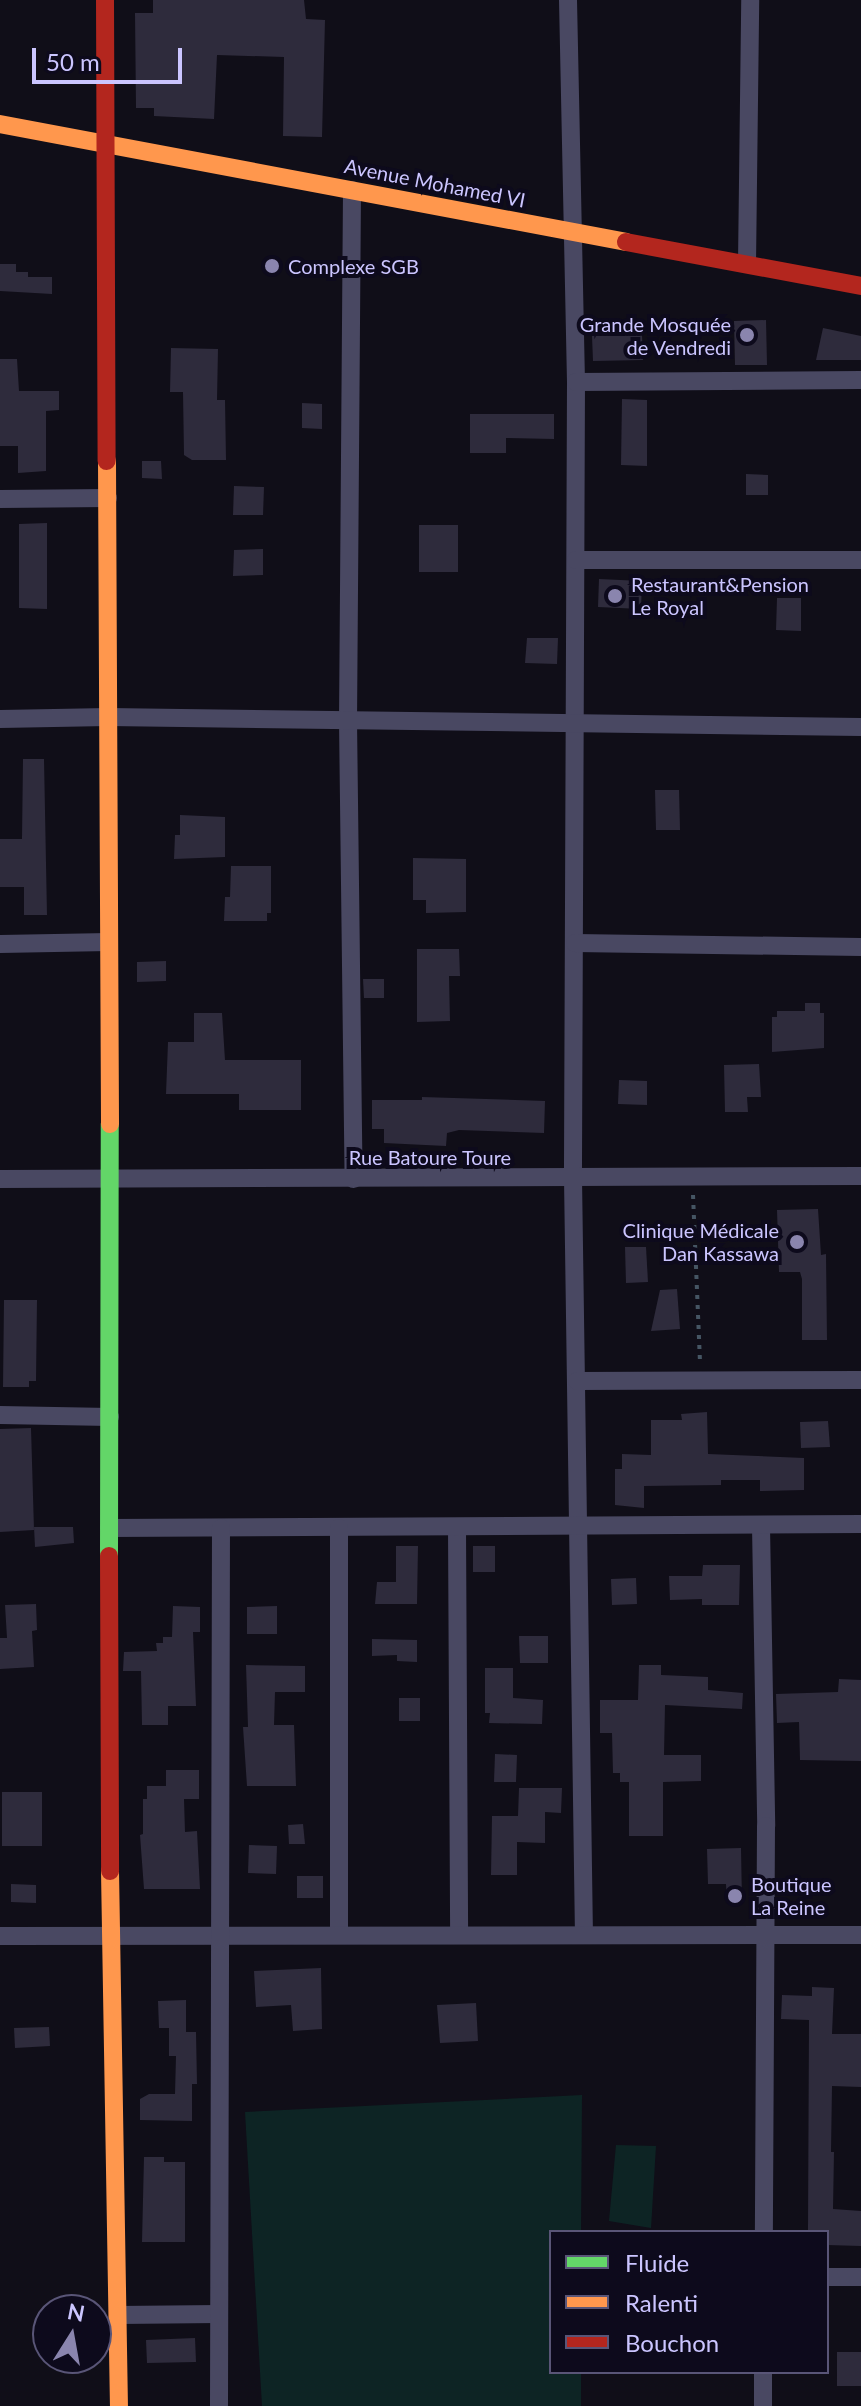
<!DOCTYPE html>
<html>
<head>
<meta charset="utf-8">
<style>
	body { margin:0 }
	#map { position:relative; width:861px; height:2406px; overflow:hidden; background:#100e18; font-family:Lato,sans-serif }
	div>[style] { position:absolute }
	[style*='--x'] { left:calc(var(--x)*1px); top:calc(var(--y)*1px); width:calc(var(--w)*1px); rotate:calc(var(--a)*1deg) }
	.green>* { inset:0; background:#0d2424 }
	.building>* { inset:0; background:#2e2b3c }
	.path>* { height:4px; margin-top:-2px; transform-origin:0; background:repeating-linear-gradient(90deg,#455563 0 4px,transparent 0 10px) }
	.street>* { height:18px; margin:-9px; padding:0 9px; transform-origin:9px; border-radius:9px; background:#494862 }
	.fast>* { height:18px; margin:-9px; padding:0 9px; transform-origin:9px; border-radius:9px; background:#63d668 }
	.slow>* { height:18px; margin:-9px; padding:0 9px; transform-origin:9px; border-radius:9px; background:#ff974d }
	.jam>* { height:18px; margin:-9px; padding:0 9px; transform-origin:9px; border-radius:9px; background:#b3261e }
	.dots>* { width:22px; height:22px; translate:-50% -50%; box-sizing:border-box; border:4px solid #0d0a1c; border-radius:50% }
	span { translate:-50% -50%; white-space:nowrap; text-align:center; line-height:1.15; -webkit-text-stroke:8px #0d0a1c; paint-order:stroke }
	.street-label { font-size:20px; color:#cbc5ff }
	.poi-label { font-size:20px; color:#cbc5ff }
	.left { translate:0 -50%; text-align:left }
	.right { translate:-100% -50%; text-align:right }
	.legend { position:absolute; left:549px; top:2230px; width:280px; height:144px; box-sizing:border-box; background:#0d0a1c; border:2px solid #595577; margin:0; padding:10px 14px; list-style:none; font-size:24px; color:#cbc5ff }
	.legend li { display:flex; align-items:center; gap:16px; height:40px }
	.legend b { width:40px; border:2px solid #595577 }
	.north { position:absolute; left:32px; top:2294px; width:80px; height:80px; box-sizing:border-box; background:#0d0a1c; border:2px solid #595577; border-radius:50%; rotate:11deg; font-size:22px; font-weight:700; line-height:32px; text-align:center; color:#cbc5ff }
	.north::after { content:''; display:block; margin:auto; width:28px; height:36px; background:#8a85ae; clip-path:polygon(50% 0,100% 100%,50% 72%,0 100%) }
	.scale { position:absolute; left:32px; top:48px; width:150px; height:36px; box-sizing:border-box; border:4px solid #cbc5ff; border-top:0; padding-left:10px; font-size:24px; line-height:28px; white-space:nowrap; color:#cbc5ff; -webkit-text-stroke:6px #0d0a1c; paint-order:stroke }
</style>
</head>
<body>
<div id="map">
	<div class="green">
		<div style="clip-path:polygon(582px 2095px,581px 2232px,551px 2232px,551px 2372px,581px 2372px,581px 2406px,262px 2406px,245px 2112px)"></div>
		<div style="clip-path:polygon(616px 2145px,656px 2146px,651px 2228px,609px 2221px)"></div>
	</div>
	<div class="building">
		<div style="clip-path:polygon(153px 0,304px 0,306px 19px,325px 20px,322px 137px,283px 136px,284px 57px,217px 55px,214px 119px,154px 116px,154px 108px,136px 108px,135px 13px,153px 13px)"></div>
		<div style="clip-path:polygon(0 264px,16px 264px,16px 272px,28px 272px,28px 277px,52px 277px,52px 294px,0 291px)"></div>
		<div style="clip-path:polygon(766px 320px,767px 365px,735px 365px,734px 321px)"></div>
		<div style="clip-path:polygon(823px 328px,861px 336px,861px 360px,816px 360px)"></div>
		<div style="clip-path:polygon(642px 335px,643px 360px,593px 361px,592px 336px)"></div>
		<div style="clip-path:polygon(171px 348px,218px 349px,217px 400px,225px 400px,226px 460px,192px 460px,184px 455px,183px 392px,170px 392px)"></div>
		<div style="clip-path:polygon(0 359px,17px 359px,19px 391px,59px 391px,59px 410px,46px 411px,46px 471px,18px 473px,18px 446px,0 446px)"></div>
		<div style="clip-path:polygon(622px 399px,647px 400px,647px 466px,621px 465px)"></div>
		<div style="clip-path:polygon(302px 403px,322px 404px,322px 429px,302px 428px)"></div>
		<div style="clip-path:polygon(470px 414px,554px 414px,554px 439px,506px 438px,506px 453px,470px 453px)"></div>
		<div style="clip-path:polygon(142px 461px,161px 461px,162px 479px,142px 478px)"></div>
		<div style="clip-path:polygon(746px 474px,768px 475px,768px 495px,746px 495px)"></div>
		<div style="clip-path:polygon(234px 486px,264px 487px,263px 515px,233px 515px)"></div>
		<div style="clip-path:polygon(47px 523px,47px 609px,19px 608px,19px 524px)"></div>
		<div style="clip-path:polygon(419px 525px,458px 525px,458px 572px,419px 572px)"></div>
		<div style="clip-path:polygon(263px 549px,263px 575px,233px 576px,234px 550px)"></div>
		<div style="clip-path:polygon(599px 579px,642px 581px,641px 609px,598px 607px)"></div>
		<div style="clip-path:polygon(777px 598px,801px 598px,801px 631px,776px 630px)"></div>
		<div style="clip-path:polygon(527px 638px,558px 638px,557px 664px,525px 663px)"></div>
		<div style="clip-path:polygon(23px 759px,44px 759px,47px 915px,24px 915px,24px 887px,0 887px,0 839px,22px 839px)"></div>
		<div style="clip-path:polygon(655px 790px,679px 790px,680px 830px,656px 830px)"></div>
		<div style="clip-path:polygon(180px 815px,225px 817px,225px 857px,174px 859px,175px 835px,180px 835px)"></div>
		<div style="clip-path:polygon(413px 858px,466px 859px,466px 912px,426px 913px,426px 900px,413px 900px)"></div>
		<div style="clip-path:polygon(231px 866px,271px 866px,271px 913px,267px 913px,267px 921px,224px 921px,225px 897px,230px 897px)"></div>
		<div style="clip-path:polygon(417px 949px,459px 949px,460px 976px,449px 976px,450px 1021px,417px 1022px)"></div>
		<div style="clip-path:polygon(166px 961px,166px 981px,137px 982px,137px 962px)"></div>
		<div style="clip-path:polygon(363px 979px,384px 979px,384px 998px,364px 998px)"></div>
		<div style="clip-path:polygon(805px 1003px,820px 1003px,820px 1013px,824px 1013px,824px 1048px,772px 1052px,772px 1017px,777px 1017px,777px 1011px,805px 1011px)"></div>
		<div style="clip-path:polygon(194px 1013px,222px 1013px,225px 1060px,301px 1060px,301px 1110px,239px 1110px,239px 1094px,166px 1094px,168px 1042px,194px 1042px)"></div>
		<div style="clip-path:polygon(759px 1064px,761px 1097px,747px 1097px,748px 1112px,725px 1112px,724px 1065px)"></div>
		<div style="clip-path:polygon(619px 1080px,647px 1081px,647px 1105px,618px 1104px)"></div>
		<div style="clip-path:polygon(422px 1097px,545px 1101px,544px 1133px,459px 1130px,447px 1133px,446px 1146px,384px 1143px,384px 1129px,372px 1129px,372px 1100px,422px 1100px)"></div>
		<div style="clip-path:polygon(818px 1209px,821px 1255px,826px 1254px,827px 1340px,802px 1340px,802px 1279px,800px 1272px,779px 1272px,777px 1210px)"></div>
		<div style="clip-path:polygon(625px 1247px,646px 1247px,648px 1282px,626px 1283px)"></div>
		<div style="clip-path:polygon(677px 1289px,680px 1329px,651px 1331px,660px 1290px)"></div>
		<div style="clip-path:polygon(4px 1300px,37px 1300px,36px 1381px,29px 1381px,29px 1387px,3px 1387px)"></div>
		<div style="clip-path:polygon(707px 1412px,708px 1454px,804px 1458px,804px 1490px,760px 1491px,760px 1480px,721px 1480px,721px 1485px,644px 1486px,644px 1508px,615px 1505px,615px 1469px,622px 1469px,622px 1454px,651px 1455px,651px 1420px,682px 1420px,681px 1414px)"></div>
		<div style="clip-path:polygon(828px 1421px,830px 1447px,801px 1448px,800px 1422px)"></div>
		<div style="clip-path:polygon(31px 1428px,34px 1530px,0 1532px,0 1429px)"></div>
		<div style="clip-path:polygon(34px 1527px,73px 1527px,74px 1543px,35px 1547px)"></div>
		<div style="clip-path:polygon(396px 1546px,418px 1546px,417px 1604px,375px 1604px,377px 1582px,396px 1582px)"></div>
		<div style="clip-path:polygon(473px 1546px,495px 1546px,495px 1572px,473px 1572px)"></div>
		<div style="clip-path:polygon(703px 1565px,740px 1565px,739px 1605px,702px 1605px,702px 1599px,670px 1600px,669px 1576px,702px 1576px)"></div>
		<div style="clip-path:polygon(636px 1578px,637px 1604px,612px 1605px,611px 1579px)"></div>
		<div style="clip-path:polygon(36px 1604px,37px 1630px,32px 1631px,34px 1667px,0 1669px,0 1638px,7px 1638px,5px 1605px)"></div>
		<div style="clip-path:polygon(173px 1606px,200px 1607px,200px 1632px,193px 1632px,196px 1706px,168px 1706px,168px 1725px,142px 1725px,141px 1671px,123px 1671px,124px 1652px,157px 1651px,156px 1643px,163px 1643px,163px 1637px,172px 1637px)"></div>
		<div style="clip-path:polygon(277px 1606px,277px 1634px,247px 1634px,247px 1607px)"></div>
		<div style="clip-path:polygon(519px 1636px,548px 1636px,548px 1663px,520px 1663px)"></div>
		<div style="clip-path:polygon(372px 1639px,417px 1640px,417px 1662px,397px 1661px,397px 1655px,372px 1656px)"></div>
		<div style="clip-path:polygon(246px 1665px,305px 1666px,305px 1692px,275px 1692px,274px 1725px,294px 1725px,296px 1786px,247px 1786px,243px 1727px,248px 1727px)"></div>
		<div style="clip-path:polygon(639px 1665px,661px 1665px,661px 1675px,708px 1677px,708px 1690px,743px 1693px,742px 1709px,665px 1705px,664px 1755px,701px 1755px,701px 1781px,663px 1782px,663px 1836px,629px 1836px,629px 1782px,620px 1782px,620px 1773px,613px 1773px,612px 1733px,600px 1733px,600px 1700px,638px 1700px)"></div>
		<div style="clip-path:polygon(485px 1668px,513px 1668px,513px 1698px,543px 1700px,542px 1724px,489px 1723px,490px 1713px,485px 1713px)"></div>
		<div style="clip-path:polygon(839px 1679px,861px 1680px,861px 1761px,800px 1760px,799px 1722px,777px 1723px,776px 1694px,838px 1692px)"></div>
		<div style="clip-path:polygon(399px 1698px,420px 1698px,420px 1721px,399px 1721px)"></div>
		<div style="clip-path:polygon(495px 1754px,517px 1755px,516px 1782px,494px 1782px)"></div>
		<div style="clip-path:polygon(166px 1770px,199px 1770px,199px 1799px,184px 1799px,185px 1832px,197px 1831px,200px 1889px,144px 1889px,140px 1835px,143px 1834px,143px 1799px,147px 1799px,147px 1786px,166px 1786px)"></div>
		<div style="clip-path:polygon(519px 1788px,562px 1788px,561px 1813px,545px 1812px,545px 1843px,517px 1842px,517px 1875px,491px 1875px,492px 1816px,518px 1816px)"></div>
		<div style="clip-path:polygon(2px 1792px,42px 1792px,42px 1846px,2px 1846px)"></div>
		<div style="clip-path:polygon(303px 1824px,305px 1844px,289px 1844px,288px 1825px)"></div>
		<div style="clip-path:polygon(249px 1845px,277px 1846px,276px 1874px,248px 1873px)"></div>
		<div style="clip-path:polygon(741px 1848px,742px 1902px,727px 1903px,726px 1884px,708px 1884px,707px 1849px)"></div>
		<div style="clip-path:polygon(297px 1876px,323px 1876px,323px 1898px,297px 1898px)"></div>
		<div style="clip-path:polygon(11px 1884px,36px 1885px,36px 1903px,11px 1902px)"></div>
		<div style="clip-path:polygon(321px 1968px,322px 2029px,293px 2031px,291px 2005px,256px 2007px,254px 1971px)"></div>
		<div style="clip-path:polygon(812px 1987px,834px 1988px,832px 2034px,861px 2034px,861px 2087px,832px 2086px,831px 2152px,834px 2152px,833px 2209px,861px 2211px,861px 2246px,827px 2245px,827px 2232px,808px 2232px,809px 2020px,781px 2019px,782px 1995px,812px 1996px)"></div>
		<div style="clip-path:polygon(186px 2000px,186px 2032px,196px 2032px,197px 2084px,192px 2084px,192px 2121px,140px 2120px,140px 2099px,149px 2094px,175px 2094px,176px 2056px,169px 2056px,169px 2028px,159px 2028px,158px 2001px)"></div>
		<div style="clip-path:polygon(476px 2003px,478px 2041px,440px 2043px,437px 2005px)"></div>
		<div style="clip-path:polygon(49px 2027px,50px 2046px,15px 2048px,14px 2028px)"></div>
		<div style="clip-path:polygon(144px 2157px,164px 2157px,164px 2162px,185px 2162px,185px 2242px,142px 2242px)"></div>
		<div style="clip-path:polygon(195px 2338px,196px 2362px,147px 2363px,146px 2340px)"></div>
		<div style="clip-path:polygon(837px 2352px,861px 2352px,861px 2386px,837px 2386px)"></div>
	</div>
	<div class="path">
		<div style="--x:693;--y:1195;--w:167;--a:87.6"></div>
	</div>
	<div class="street">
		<div style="--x:568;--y:0;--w:382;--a:88.8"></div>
		<div style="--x:576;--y:382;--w:796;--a:90.22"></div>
		<div style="--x:573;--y:1178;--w:757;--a:89.17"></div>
		<div style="--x:352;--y:190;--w:530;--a:90.43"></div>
		<div style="--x:348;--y:720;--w:459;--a:89.3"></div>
		<div style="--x:747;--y:264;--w:264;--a:-89.3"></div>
		<div style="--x:576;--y:382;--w:285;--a:-0.4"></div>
		<div style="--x:0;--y:499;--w:108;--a:-0.5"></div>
		<div style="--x:576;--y:560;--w:285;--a:0"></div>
		<div style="--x:0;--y:719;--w:108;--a:-1.1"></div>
		<div style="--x:108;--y:717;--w:753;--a:0.76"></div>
		<div style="--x:575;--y:943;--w:286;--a:0.8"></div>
		<div style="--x:0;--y:944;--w:109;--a:-1.1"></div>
		<div style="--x:0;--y:1179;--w:861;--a:-0.2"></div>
		<div style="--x:577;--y:1381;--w:284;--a:-0.2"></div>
		<div style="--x:0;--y:1415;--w:110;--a:1"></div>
		<div style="--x:761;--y:1526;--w:300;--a:89"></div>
		<div style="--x:766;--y:1826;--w:406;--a:90.3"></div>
		<div style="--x:457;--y:1527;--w:408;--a:89.7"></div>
		<div style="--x:109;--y:1528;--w:752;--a:-0.3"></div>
		<div style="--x:339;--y:1934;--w:406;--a:-90"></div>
		<div style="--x:0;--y:1936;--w:861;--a:-0.07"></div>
		<div style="--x:827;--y:2277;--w:34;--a:0"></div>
		<div style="--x:118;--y:2315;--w:101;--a:-0.6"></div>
		<div style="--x:219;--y:2406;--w:878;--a:-89.87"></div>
		<div style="--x:763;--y:2406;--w:34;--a:-90"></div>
	</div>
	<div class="fast">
		<div style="--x:109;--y:1556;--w:432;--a:-89.9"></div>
	</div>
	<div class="slow">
		<div style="--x:0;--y:124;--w:637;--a:10.67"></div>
		<div style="--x:107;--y:461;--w:663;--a:89.74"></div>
		<div style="--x:110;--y:1871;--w:535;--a:89.04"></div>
	</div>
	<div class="jam">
		<div style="--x:105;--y:0;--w:461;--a:89.8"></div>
		<div style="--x:626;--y:242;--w:239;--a:10.6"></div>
		<div style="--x:109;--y:1556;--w:315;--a:89.8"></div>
	</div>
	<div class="dots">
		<div style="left:272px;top:266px;background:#8a85ae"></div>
		<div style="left:747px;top:335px;background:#8a85ae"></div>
		<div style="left:615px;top:596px;background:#8a85ae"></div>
		<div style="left:797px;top:1242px;background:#8a85ae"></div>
		<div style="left:735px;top:1896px;background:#8a85ae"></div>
	</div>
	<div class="street-label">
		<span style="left:435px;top:183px;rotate:11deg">Avenue Mohamed VI</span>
		<span style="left:430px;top:1157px">Rue Batoure Toure</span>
	</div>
	<div class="poi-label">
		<span class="left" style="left:288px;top:266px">Complexe SGB</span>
		<span class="right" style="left:731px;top:336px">Grande Mosquée<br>de Vendredi</span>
		<span class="left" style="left:631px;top:596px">Restaurant&amp;Pension<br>Le Royal</span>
		<span class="right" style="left:779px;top:1242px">Clinique Médicale<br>Dan Kassawa</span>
		<span class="left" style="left:751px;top:1896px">Boutique<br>La Reine</span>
	</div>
	<ul class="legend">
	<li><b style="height:10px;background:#63d668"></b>Fluide</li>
	<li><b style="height:10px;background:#ff974d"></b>Ralenti</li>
	<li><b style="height:10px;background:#b3261e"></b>Bouchon</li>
	</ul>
	<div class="north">N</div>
	<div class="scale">50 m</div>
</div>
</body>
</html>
